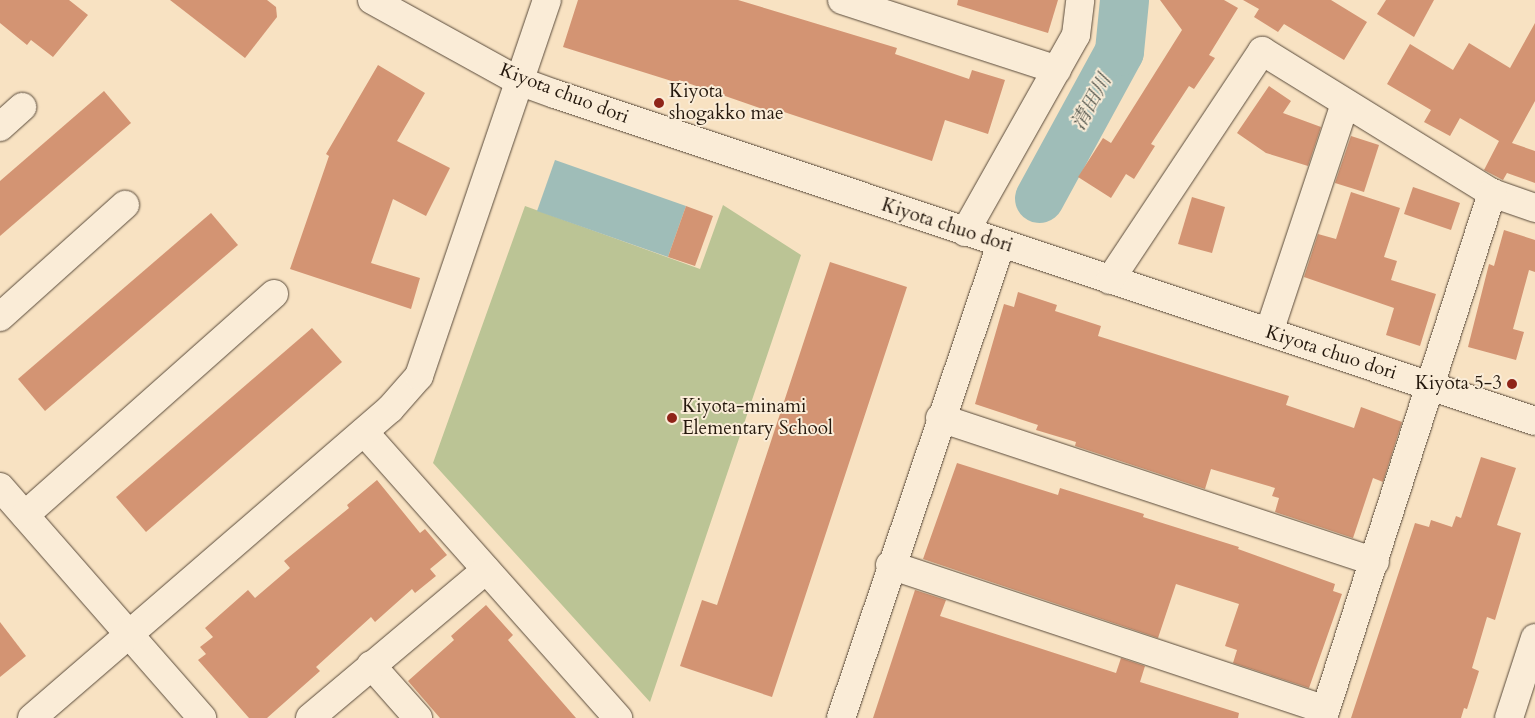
<!DOCTYPE html>
<html>
<head>
<meta charset="utf-8">
<style>
	body { margin:0 }
	#map { position:relative; width:1535px; height:718px; overflow:hidden; background:#f8e2c2; font-family:Cardo,"Noto Serif JP",serif }
	div>[style] { position:absolute }
	[style*='--x'] { left:calc(var(--x)*1px); top:calc(var(--y)*1px); width:calc(var(--w)*1px); rotate:calc(var(--a)*1deg) }
	.green>* { inset:0; background:#bbc495 }
	.water>* { inset:0; background:#9fbdb8 }
	.river>* { height:49px; margin:-24.5px; padding:0 24.5px; transform-origin:24.5px; border-radius:24.5px; background:#9fbdb8 }
	.building>* { inset:0; background:#d39473 }
	.roads { filter:drop-shadow(0 0 1px #594a3a) drop-shadow(0 0 1px #594a3a) }
	.minor>* { height:28px; margin:-14px; padding:0 14px; transform-origin:14px; border-radius:14px; background:#faecd7 }
	.dots>* { width:14px; height:14px; translate:-50% -50%; box-sizing:border-box; border:2px solid #faecd7; border-radius:50% }
	span { translate:-50% -50%; white-space:nowrap; text-align:center; line-height:1.15; -webkit-text-stroke:4px #faecd7; paint-order:stroke }
	.poi-label { font-size:19px; color:#24180d }
	.left { translate:0 -50%; text-align:left }
	.right { translate:-100% -50%; text-align:right }
	.street-label { font-size:19px; color:#24180d }
	.water-label { font-size:20px; color:#4f5249; font-style:italic }
</style>
</head>
<body>
<div id="map">
	<div class="green">
		<div style="clip-path:polygon(723px 205px,801px 255px,650px 702px,433px 463px,525px 206px,700px 269px)"></div>
	</div>
	<div class="water">
		<div style="clip-path:polygon(555px 160px,686px 206px,668px 257px,537px 211px)"></div>
	</div>
	<div class="river">
		<div style="--x:1039;--y:198;--w:167;--a:-61.4"></div>
		<div style="--x:1119;--y:51;--w:51;--a:-84.4"></div>
	</div>
	<div class="building">
		<div style="clip-path:polygon(0 0,69px 0,88px 15px,53px 57px,31px 40px,27px 45px,0 23px)"></div>
		<div style="clip-path:polygon(170px 0,267px 0,276px 7px,277px 17px,245px 58px)"></div>
		<div style="clip-path:polygon(578px 0,738px 0,897px 48px,895px 54px,969px 79px,972px 70px,1005px 80px,988px 134px,945px 120px,932px 161px,784px 112px,783px 116px,679px 80px,678px 83px,563px 47px)"></div>
		<div style="clip-path:polygon(958px 0,1058px 0,1048px 33px,957px 5px)"></div>
		<div style="clip-path:polygon(1160px 0,1224px 0,1238px 8px,1209px 55px,1215px 58px,1194px 89px,1189px 86px,1151px 144px,1155px 146px,1134px 179px,1126px 174px,1111px 198px,1078px 177px,1103px 138px,1111px 143px,1182px 30px)"></div>
		<div style="clip-path:polygon(1243px 0,1331px 0,1367px 22px,1344px 60px,1284px 24px,1278px 32px,1254px 17px,1259px 9px)"></div>
		<div style="clip-path:polygon(1386px 0,1434px 0,1414px 37px,1377px 14px)"></div>
		<div style="clip-path:polygon(1535px 23px,1535px 101px,1512px 143px,1535px 151px,1535px 183px,1507px 173px,1503px 180px,1484px 170px,1499px 141px,1460px 118px,1450px 136px,1424px 122px,1431px 110px,1387px 84px,1410px 44px,1453px 70px,1469px 43px,1510px 68px)"></div>
		<div style="clip-path:polygon(378px 65px,425px 93px,397px 141px,450px 168px,426px 216px,393px 199px,371px 263px,420px 278px,411px 309px,290px 269px,329px 156px,326px 154px)"></div>
		<div style="clip-path:polygon(1269px 86px,1291px 101px,1283px 113px,1321px 127px,1308px 166px,1266px 153px,1237px 133px)"></div>
		<div style="clip-path:polygon(104px 91px,131px 123px,0 236px,0 181px)"></div>
		<div style="clip-path:polygon(1351px 136px,1379px 145px,1364px 192px,1335px 183px)"></div>
		<div style="clip-path:polygon(1413px 187px,1460px 203px,1451px 230px,1404px 214px)"></div>
		<div style="clip-path:polygon(1351px 192px,1400px 208px,1384px 257px,1397px 261px,1391px 280px,1436px 294px,1420px 346px,1386px 335px,1394px 308px,1304px 277px,1318px 234px,1336px 239px)"></div>
		<div style="clip-path:polygon(1192px 197px,1225px 207px,1212px 253px,1178px 244px)"></div>
		<div style="clip-path:polygon(686px 206px,713px 216px,695px 266px,668px 257px)"></div>
		<div style="clip-path:polygon(211px 213px,238px 245px,45px 411px,18px 379px)"></div>
		<div style="clip-path:polygon(1504px 230px,1535px 240px,1535px 272px,1529px 270px,1513px 329px,1524px 332px,1516px 360px,1468px 347px,1489px 264px,1494px 266px)"></div>
		<div style="clip-path:polygon(830px 262px,907px 287px,772px 697px,680px 666px,702px 600px,717px 605px)"></div>
		<div style="clip-path:polygon(1018px 292px,1057px 305px,1055px 311px,1101px 326px,1098px 336px,1289px 396px,1286px 405px,1354px 428px,1361px 407px,1402px 422px,1383px 482px,1373px 478px,1353px 538px,1275px 512px,1279px 498px,1272px 496px,1275px 488px,1211px 469px,1205px 489px,1075px 446px,1076px 442px,1036px 430px,1038px 425px,975px 404px,1004px 304px,1014px 307px)"></div>
		<div style="clip-path:polygon(312px 328px,342px 362px,146px 532px,116px 497px)"></div>
		<div style="clip-path:polygon(1481px 457px,1516px 468px,1497px 525px,1521px 533px,1495px 620px,1487px 617px,1472px 668px,1479px 671px,1467px 709px,1464px 708px,1461px 718px,1351px 718px,1415px 523px,1429px 527px,1431px 520px,1452px 527px,1456px 516px,1461px 518px)"></div>
		<div style="clip-path:polygon(957px 463px,1058px 495px,1060px 488px,1144px 514px,1143px 517px,1239px 547px,1238px 549px,1335px 584px,1333px 591px,1342px 594px,1309px 688px,1233px 663px,1237px 650px,1225px 646px,1239px 604px,1176px 584px,1158px 638px,923px 559px)"></div>
		<div style="clip-path:polygon(377px 480px,420px 533px,425px 529px,447px 555px,430px 569px,436px 576px,415px 593px,412px 589px,375px 622px,371px 617px,316px 667px,320px 671px,267px 718px,249px 718px,198px 660px,206px 654px,200px 647px,213px 637px,205px 628px,248px 590px,255px 598px,290px 568px,284px 561px,349px 508px,347px 505px)"></div>
		<div style="clip-path:polygon(915px 590px,946px 600px,940px 616px,1116px 673px,1121px 658px,1145px 666px,1140px 682px,1239px 713px,1238px 718px,873px 718px)"></div>
		<div style="clip-path:polygon(486px 605px,513px 635px,508px 640px,576px 718px,440px 718px,408px 681px,454px 640px,451px 636px)"></div>
		<div style="clip-path:polygon(0 622px,26px 656px,0 677px)"></div>
	</div>
	<div class="roads">
		<div class="minor">
			<div style="--x:372;--y:0;--w:168;--a:28.9"></div>
			<div style="--x:519;--y:81;--w:38;--a:20"></div>
			<div style="--x:555;--y:94;--w:1033;--a:18.45"></div>
			<div style="--x:842;--y:0;--w:226;--a:18"></div>
			<div style="--x:0;--y:127;--w:30;--a:-42"></div>
			<div style="--x:965;--y:232;--w:226;--a:-60.6"></div>
			<div style="--x:1076;--y:35;--w:35;--a:-83"></div>
			<div style="--x:1110;--y:280;--w:275;--a:-56.4"></div>
			<div style="--x:1262;--y:51;--w:270;--a:31.7"></div>
			<div style="--x:1492;--y:193;--w:46;--a:19.2"></div>
			<div style="--x:0;--y:317;--w:168;--a:-41.9"></div>
			<div style="--x:1269;--y:332;--w:241;--a:-71.6"></div>
			<div style="--x:940;--y:418;--w:458;--a:18.3"></div>
			<div style="--x:364;--y:432;--w:383;--a:48.4"></div>
			<div style="--x:0;--y:487;--w:307;--a:48.8"></div>
			<div style="--x:25;--y:515;--w:333;--a:-41.6"></div>
			<div style="--x:890;--y:565;--w:459;--a:18.4"></div>
			<div style="--x:371;--y:665;--w:71;--a:48.4"></div>
			<div style="--x:32;--y:718;--w:473;--a:-40.8"></div>
			<div style="--x:390;--y:409;--w:44;--a:-48.7"></div>
			<div style="--x:419;--y:376;--w:397;--a:-71.2"></div>
			<div style="--x:310;--y:718;--w:230;--a:-40.1"></div>
			<div style="--x:841;--y:718;--w:500;--a:-71.35"></div>
			<div style="--x:1323;--y:718;--w:552;--a:-72.16"></div>
			<div style="--x:1509;--y:718;--w:84;--a:-72"></div>
		</div>
	</div>
	<div class="dots">
		<div style="left:659px;top:103px;background:#8f2418"></div>
		<div style="left:1512px;top:384px;background:#8f2418"></div>
		<div style="left:672px;top:418px;background:#8f2418"></div>
	</div>
	<div class="poi-label">
		<span class="left" style="left:669px;top:103px">Kiyota<br>shogakko mae</span>
		<span class="right" style="left:1502px;top:384px">Kiyota 5-3</span>
		<span class="left" style="left:682px;top:418px">Kiyota-minami<br>Elementary School</span>
	</div>
	<div class="street-label">
		<span style="left:564px;top:94px;rotate:21deg">Kiyota chuo dori</span>
		<span style="left:947px;top:226px;rotate:18deg">Kiyota chuo dori</span>
		<span style="left:1331px;top:353px;rotate:18deg">Kiyota chuo dori</span>
	</div>
	<div class="water-label">
		<span style="left:1091px;top:102px;rotate:-61deg">清田川</span>
	</div>
</div>
</body>
</html>
